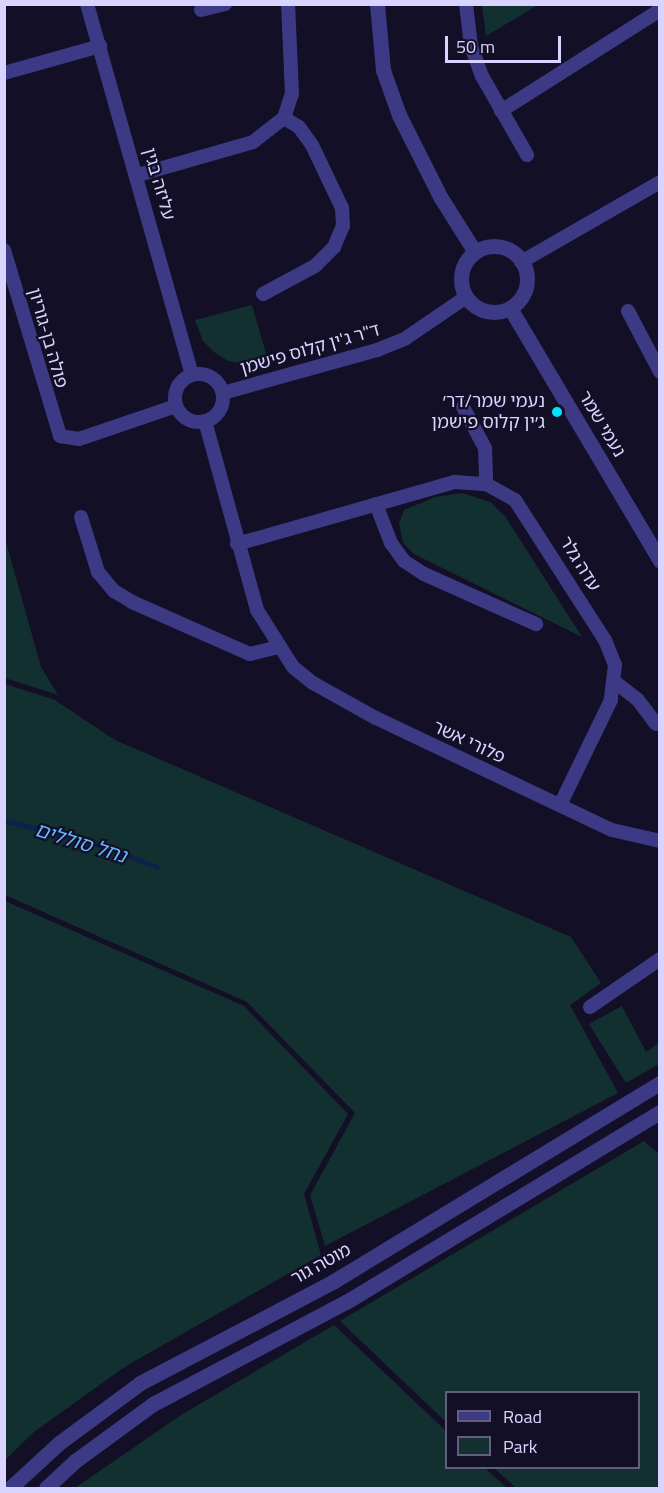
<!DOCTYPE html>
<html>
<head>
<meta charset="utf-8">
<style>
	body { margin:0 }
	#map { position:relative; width:664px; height:1493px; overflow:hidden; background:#130f26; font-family:"Titillium Web","Noto Sans Hebrew",sans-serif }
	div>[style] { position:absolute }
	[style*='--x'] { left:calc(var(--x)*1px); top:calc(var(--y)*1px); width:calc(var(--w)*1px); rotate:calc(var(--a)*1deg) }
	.green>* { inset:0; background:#12302f }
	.stream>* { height:4.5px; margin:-2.25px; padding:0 2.25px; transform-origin:2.25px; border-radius:2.25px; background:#0c2248 }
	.minor>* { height:14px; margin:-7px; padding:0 7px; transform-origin:7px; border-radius:7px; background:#3d3a85 }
	.minor>.ring { margin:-7px; padding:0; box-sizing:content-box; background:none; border:14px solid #3d3a85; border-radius:50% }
	.tertiary>* { height:15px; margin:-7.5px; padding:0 7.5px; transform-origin:7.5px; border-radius:7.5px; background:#3d3a85 }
	.tertiary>.ring { margin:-7.5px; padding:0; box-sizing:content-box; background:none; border:15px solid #3d3a85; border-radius:50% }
	.dots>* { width:16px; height:16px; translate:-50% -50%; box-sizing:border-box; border:3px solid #130f26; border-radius:50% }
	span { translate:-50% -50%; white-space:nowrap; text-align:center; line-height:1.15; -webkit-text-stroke:4.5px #130f26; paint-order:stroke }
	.street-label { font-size:18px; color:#d9d4ff }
	.poi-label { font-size:18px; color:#d9d4ff }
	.right { translate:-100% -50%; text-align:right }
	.water-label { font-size:20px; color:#62b6ff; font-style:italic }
	.frame { position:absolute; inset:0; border:6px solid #d9d4ff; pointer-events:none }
	.legend { position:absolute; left:445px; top:1391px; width:195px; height:78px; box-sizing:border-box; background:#130f26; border:2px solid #625e7d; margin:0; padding:8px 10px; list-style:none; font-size:18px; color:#d9d4ff }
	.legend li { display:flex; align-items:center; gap:12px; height:30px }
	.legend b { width:30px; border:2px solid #625e7d }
	.scale { position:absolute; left:445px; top:36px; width:116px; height:27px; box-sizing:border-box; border:3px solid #d9d4ff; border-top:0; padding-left:8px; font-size:18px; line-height:21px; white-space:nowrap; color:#d9d4ff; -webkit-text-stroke:4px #130f26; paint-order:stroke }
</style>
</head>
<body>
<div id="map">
	<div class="green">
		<div style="clip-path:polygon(482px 5px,482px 4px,538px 5px,486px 36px)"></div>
		<div style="clip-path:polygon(252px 305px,267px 357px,255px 366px,228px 361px,214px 352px,203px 341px,195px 320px)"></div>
		<div style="clip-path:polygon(462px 493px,490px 502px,505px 516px,582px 637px,414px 554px,403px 543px,399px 523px,404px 510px,435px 497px)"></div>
		<div style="clip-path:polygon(4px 535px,41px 667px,58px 695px,5px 678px)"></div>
		<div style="clip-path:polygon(5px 684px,55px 700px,115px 740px,571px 937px,601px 983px,570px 1005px,618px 1093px,325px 1246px,310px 1195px,355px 1113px,247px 1002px,5px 895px)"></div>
		<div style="clip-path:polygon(5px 901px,244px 1006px,348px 1114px,304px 1194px,321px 1255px,126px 1366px,34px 1432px,5px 1460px)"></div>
		<div style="clip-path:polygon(622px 1006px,646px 1052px,659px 1043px,659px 1064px,626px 1083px,589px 1024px)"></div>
		<div style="clip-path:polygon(644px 1141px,660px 1155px,659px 1488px,516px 1488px,494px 1468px,638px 1468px,638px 1392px,446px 1392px,446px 1422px,340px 1321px)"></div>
		<div style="clip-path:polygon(334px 1325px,446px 1431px,446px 1468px,485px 1468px,507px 1488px,75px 1488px,181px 1415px)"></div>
	</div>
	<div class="stream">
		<div style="--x:4;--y:820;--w:103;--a:14.6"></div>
		<div style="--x:104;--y:846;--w:57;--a:21.6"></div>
	</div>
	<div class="minor">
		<div style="--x:87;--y:4;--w:385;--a:74.2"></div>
		<div style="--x:466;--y:4;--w:42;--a:83.2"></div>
		<div style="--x:471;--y:46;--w:32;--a:70"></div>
		<div style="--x:482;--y:76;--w:91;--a:60.3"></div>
		<div style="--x:201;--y:10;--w:25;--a:-14"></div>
		<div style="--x:4;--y:73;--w:100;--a:-15.7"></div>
		<div style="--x:501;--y:111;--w:188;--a:-32.4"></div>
		<div style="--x:138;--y:175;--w:120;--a:-16"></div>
		<div style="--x:253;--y:142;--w:39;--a:-38"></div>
		<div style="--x:284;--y:118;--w:25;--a:-72"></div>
		<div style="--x:292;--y:94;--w:90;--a:-92.5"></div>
		<div style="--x:4;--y:250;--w:194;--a:73.2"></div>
		<div style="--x:60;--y:436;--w:19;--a:9"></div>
		<div style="--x:79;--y:439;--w:102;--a:-18.8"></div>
		<div style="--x:521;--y:262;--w:160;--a:-29.9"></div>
		<div style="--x:263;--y:294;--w:59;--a:-28.3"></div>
		<div style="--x:315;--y:266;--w:27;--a:-45"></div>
		<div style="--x:334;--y:247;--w:23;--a:-67"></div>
		<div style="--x:343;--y:226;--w:18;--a:-93"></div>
		<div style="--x:342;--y:208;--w:70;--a:-115.5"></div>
		<div style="--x:312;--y:145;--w:22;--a:-126"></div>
		<div style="--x:299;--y:127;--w:17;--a:-149"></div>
		<div style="--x:628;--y:311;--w:69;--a:62.3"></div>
		<div class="ring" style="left:175px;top:374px;width:34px;height:34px"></div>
		<div style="--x:223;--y:393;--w:160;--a:-15.6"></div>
		<div style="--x:377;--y:350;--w:31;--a:-22"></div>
		<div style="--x:406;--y:338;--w:73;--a:-34.3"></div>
		<div style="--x:463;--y:407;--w:47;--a:61.8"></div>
		<div style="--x:485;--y:448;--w:36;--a:88"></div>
		<div style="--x:205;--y:421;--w:196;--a:74.6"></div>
		<div style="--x:257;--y:610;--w:67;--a:57.7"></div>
		<div style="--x:293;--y:667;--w:26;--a:39"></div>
		<div style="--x:313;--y:683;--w:72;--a:29.1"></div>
		<div style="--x:376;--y:718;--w:261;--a:25.4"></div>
		<div style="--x:612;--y:830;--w:49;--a:12.9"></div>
		<div style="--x:376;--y:504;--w:42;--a:69"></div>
		<div style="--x:391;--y:543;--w:22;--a:54"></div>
		<div style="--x:404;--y:561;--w:24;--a:33"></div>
		<div style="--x:424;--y:574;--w:123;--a:24.1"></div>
		<div style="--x:81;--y:517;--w:58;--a:72.8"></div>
		<div style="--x:98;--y:572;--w:25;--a:50"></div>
		<div style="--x:114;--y:591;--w:21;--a:31"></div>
		<div style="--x:132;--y:602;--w:129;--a:23.8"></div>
		<div style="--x:250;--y:654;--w:29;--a:-14"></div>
		<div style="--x:237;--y:544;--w:227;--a:-15.9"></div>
		<div style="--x:455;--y:482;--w:31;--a:4"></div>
		<div style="--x:486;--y:484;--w:33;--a:29"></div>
		<div style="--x:515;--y:500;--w:166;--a:57.3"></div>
		<div style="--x:605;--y:640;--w:27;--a:68"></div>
		<div style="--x:615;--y:665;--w:35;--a:97"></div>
		<div style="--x:611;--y:700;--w:117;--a:115.9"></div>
		<div style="--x:615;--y:682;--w:29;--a:38"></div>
		<div style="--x:638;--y:700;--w:30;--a:53"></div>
		<div style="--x:590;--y:1007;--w:85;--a:-34.4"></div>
	</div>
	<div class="tertiary">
		<div style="--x:377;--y:4;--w:66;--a:84.8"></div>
		<div style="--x:383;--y:70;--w:48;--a:70.4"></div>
		<div style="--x:399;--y:115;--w:93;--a:63.2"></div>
		<div style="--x:441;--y:198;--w:64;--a:57.8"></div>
		<div class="ring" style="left:461px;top:246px;width:51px;height:51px"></div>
		<div style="--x:510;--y:308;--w:294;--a:59.3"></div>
		<div style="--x:10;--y:1488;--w:67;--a:-42.6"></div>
		<div style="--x:59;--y:1443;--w:101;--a:-36.5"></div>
		<div style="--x:140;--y:1383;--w:219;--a:-27.7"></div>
		<div style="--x:334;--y:1281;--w:381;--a:-31.3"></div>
		<div style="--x:46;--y:1488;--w:40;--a:-43"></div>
		<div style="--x:75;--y:1461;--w:97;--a:-36.2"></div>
		<div style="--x:153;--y:1404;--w:218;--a:-27.9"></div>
		<div style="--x:346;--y:1302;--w:367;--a:-31.2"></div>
	</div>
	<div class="dots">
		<div style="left:557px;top:412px;background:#00e5ff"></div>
	</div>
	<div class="street-label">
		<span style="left:159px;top:184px;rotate:74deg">עליזה בגין</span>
		<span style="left:48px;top:338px;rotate:74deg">פולה בן-גוריון</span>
		<span style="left:310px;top:349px;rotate:-16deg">ד"ר ג'ין קלוס פישמן</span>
		<span style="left:602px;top:424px;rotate:59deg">נעמי שמר</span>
		<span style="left:580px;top:564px;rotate:58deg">עדה גלר</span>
		<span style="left:469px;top:742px;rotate:25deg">פלורי אשר</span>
		<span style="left:321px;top:1264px;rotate:-29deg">מוטה גור</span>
	</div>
	<div class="poi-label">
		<span class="right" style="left:545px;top:412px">נעמי שמר/דר׳<br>ג׳ין קלוס פישמן</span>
	</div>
	<div class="water-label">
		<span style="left:81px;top:842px;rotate:17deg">נחל סוללים</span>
	</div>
	<div class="frame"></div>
	<ul class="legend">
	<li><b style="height:8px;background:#3d3a85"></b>Road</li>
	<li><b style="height:16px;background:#12302f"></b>Park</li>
	</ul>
	<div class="scale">50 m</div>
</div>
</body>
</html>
